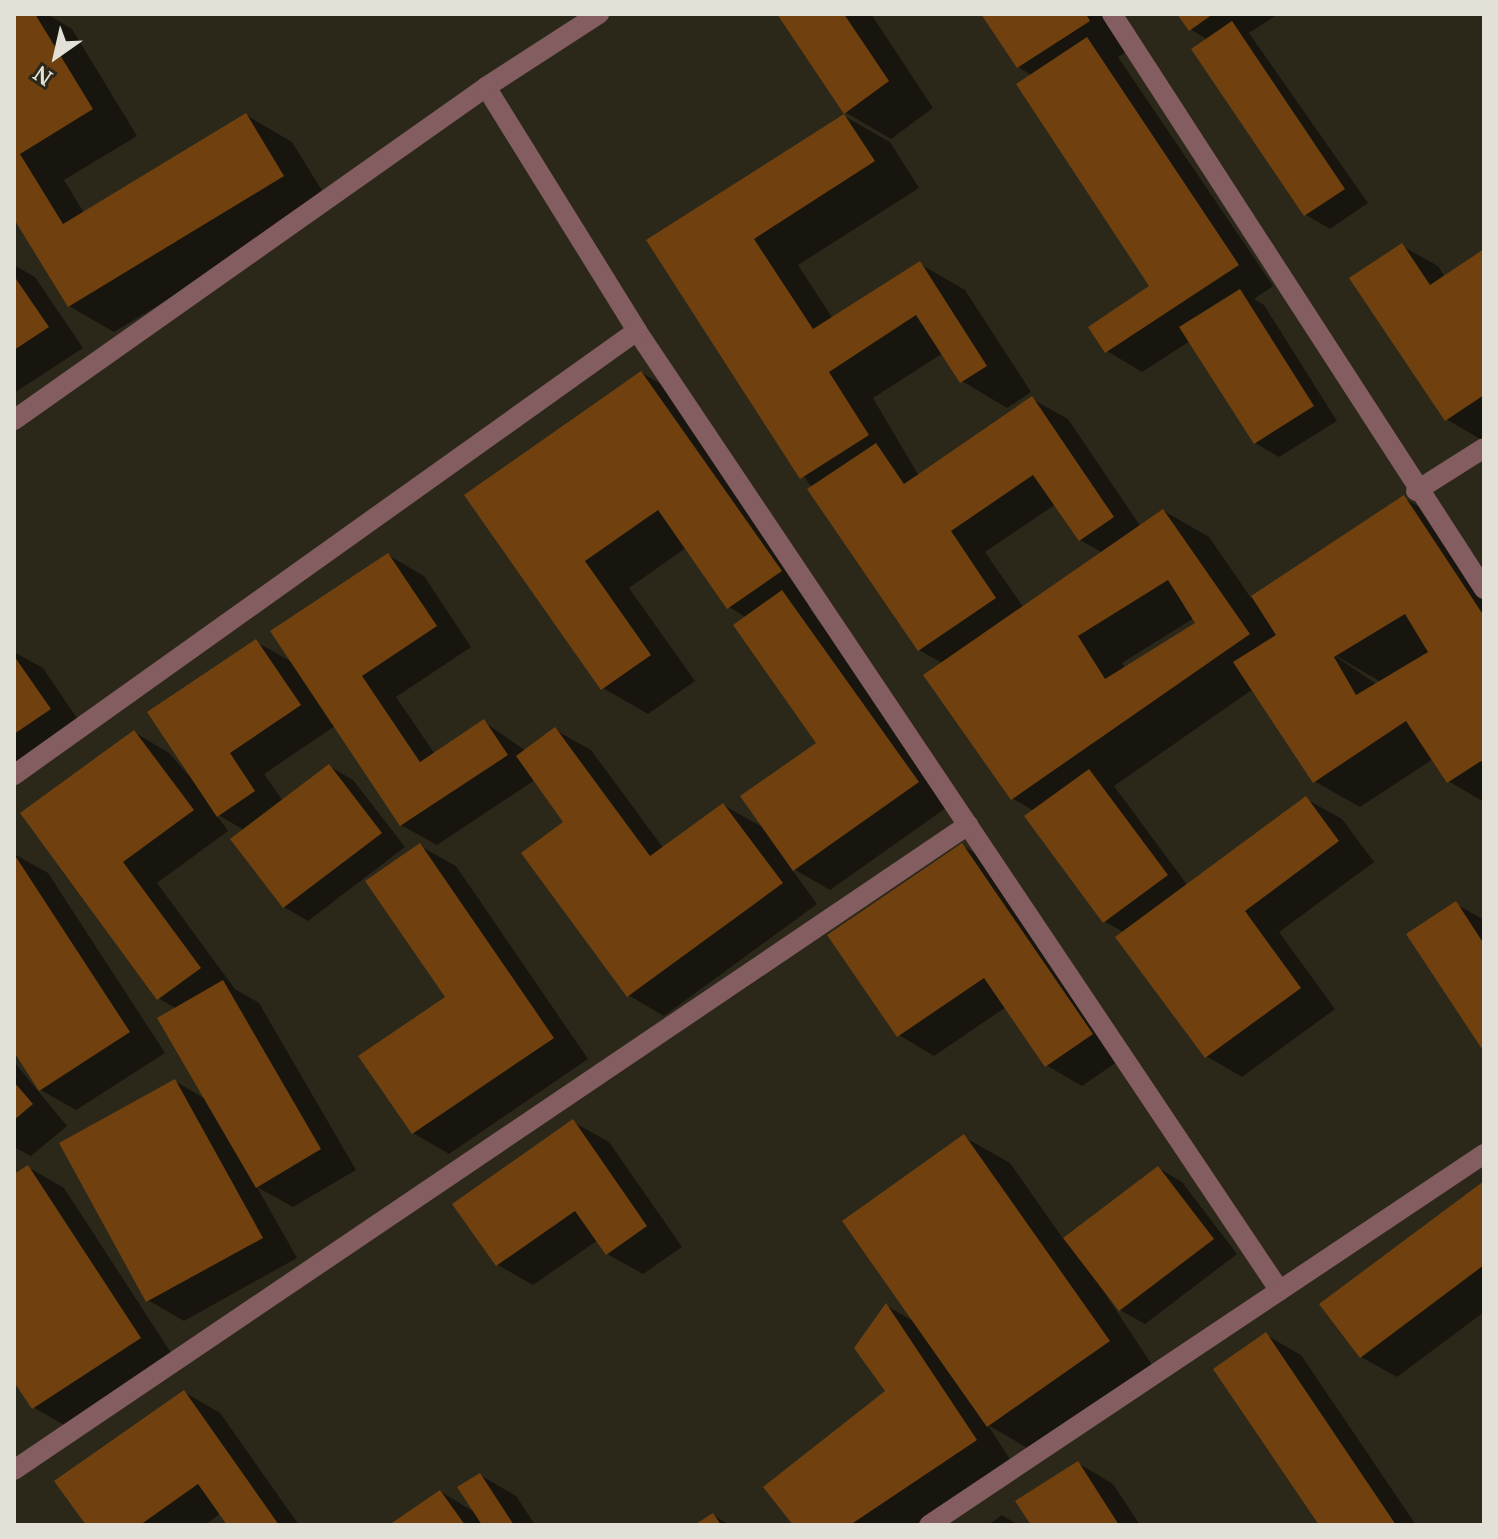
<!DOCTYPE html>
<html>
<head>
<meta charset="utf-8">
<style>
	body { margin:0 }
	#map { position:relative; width:1498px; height:1539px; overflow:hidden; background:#2b281a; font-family:"PT Serif",serif }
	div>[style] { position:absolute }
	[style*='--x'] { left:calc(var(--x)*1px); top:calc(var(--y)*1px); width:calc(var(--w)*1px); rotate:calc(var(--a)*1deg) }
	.shadow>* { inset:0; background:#0007 }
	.building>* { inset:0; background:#70410f }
	.minor>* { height:20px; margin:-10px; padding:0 10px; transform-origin:10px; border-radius:10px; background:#835d5f }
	span { translate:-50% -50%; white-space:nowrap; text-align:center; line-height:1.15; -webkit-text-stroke:6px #2b281a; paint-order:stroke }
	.frame { position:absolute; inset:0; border:16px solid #e2e0d7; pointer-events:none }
	.north { position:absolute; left:16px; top:16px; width:80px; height:80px; -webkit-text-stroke:6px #2b281a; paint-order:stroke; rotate:214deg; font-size:22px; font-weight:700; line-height:32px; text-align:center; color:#e2e0d7 }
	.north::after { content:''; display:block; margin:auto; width:28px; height:36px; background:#e2e0d7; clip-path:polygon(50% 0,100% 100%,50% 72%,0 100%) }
</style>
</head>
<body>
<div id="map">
	<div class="shadow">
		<div style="clip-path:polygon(14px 14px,47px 14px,72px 29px,137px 136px,64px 180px,84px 213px,246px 115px,292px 142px,329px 202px,114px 332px,69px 306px,14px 215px)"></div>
		<div style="clip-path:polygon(780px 14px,871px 14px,933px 108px,891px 139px,845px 112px)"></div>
		<div style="clip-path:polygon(983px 14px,1113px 14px,1134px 47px,1118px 57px,1273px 286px,1254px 299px,1264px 305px,1337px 421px,1279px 457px,1255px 443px,1190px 341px,1142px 372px,1107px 351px,1152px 287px,1033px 76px,1018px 67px)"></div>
		<div style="clip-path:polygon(1179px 14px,1278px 14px,1249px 33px,1368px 203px,1330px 229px,1306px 215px,1208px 40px,1190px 29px)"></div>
		<div style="clip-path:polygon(evenodd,844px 116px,890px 142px,919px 188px,798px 265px,833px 319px,920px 264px,965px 290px,1031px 392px,1007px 408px,962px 381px,943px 353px,873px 398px,919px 476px,1032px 399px,1068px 419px,1141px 527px,1164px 511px,1209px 537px,1251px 598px,1404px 498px,1449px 524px,1484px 576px,1484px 802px,1448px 781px,1433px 759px,1360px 807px,1314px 781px,1253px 689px,1114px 786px,1188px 886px,1306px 799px,1342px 819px,1374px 862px,1279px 932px,1335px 1009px,1242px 1077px,1206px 1056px,1125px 933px,1104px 921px,1034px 811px,1012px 798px,944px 664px,919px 650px,649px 241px,844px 116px,1056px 504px,1080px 540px,1103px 553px,1024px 608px,985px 552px,1056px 504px,844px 116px,1194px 618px,1198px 624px,1126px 669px,1122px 663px,1194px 618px,844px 116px,1326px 650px,1381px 682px,1378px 685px,1326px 650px)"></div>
		<div style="clip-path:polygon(1402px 246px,1438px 266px,1445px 277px,1484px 251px,1482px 440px,1446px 419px)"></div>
		<div style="clip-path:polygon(14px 265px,35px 277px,83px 348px,14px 393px)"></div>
		<div style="clip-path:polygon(642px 373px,687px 399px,826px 597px,810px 609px,953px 803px,830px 890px,790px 867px,817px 904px,664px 1016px,628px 995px,566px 822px,535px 780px,437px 845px,401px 825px,335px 726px,264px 774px,283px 801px,329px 766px,353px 780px,405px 847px,308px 921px,284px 907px,244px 830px,215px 813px,228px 831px,157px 883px,235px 989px,259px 1003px,356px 1170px,293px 1207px,257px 1187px,297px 1258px,184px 1321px,148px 1300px,175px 1081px,207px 1100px,177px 1009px,158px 998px,23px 813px,134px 732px,169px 753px,203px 792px,256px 642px,294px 663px,388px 555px,424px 576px,471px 647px,396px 697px,435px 754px,484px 722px,526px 751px,555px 730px,591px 750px,664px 849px,723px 805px,766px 829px,819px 743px,747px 618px,729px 607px,687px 547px,629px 588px,695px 681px,648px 714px,603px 688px,467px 495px)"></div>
		<div style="clip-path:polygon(14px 652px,43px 668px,85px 730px,14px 778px)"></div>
		<div style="clip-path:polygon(420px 846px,456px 866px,588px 1059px,449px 1154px,413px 1133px,448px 998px)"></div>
		<div style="clip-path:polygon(962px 846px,998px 866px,1127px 1055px,1082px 1086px,1046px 1065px,1006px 1007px,934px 1056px,899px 1035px)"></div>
		<div style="clip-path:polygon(14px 854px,48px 873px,165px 1053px,76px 1110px,39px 1089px,14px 1049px)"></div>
		<div style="clip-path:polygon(1456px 904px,1484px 920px,1484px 1049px)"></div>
		<div style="clip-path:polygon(14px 1062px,67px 1126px,31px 1156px,14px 1147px)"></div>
		<div style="clip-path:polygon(573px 1122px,609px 1142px,682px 1247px,643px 1274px,607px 1254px,598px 1240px,533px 1285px,498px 1265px)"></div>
		<div style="clip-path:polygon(964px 1137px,1010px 1163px,1064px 1240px,1158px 1168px,1182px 1182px,1237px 1254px,1145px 1324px,1120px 1310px,1085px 1263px,1154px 1368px,1034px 1452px,988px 1425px,1011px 1461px,915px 1525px,795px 1525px,888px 1392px,887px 1306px,915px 1322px)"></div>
		<div style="clip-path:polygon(28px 1167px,64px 1188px,175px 1359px,69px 1428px,33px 1407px,14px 1378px,14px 1176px)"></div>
		<div style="clip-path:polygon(1484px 1183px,1484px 1312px,1397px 1377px,1361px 1357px)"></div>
		<div style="clip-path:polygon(1266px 1335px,1301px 1355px,1416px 1525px,1322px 1525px)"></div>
		<div style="clip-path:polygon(184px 1392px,220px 1413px,299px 1525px,229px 1525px,221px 1513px,205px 1525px,88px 1525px)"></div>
		<div style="clip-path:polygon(1078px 1463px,1113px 1484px,1140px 1525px,1033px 1525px)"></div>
		<div style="clip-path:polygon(480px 1475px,516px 1496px,535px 1525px,392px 1525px,441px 1492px,476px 1513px)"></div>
		<div style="clip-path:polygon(713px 1515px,730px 1525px,697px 1525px)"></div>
		<div style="clip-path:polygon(1002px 1515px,1018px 1525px,988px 1525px)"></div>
	</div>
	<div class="building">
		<div style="clip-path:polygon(14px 14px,35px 14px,93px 109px,20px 154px,63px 224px,246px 113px,284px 176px,68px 307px,14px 219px)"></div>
		<div style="clip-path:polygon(777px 14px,844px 14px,889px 81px,844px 114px)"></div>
		<div style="clip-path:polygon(981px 14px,1086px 14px,1090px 21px,1017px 68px)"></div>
		<div style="clip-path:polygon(1177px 14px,1213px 14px,1189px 31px)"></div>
		<div style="clip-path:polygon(1232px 21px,1345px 189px,1304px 216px,1191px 49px)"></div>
		<div style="clip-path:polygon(1087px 37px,1239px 265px,1105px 353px,1088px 327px,1149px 286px,1016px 84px)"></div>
		<div style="clip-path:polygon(844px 114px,875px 161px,754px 239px,813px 329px,920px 261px,987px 366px,960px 383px,916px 315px,829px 372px,869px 435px,800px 479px,646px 240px)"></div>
		<div style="clip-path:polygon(1402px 243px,1430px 285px,1484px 249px,1484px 395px,1445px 421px,1349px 278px)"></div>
		<div style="clip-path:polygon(14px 276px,49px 327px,14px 350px)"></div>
		<div style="clip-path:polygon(1240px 289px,1314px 406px,1254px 444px,1179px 327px)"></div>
		<div style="clip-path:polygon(641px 371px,782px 571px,727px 609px,658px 510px,585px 561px,651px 655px,601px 690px,464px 495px)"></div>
		<div style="clip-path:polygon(1032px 396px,1114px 517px,1079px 541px,1033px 475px,951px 531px,996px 598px,918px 651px,807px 489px,876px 443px,904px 484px)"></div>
		<div style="clip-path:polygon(evenodd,1404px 495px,1484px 616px,1484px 765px,1481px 761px,1447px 783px,1406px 721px,1313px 783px,1233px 662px,1276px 635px,1251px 596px,1404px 495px,1405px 614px,1428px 652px,1356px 695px,1334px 657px,1405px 614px)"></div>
		<div style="clip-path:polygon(evenodd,1163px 509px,1250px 634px,1011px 800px,923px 675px,1163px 509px,1168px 580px,1195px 623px,1105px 679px,1078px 636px,1168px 580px)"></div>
		<div style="clip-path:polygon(388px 553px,437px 626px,362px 676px,420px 762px,484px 719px,508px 755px,400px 826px,270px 631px)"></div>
		<div style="clip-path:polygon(782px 590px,919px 782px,793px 871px,740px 796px,816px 743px,733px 625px)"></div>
		<div style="clip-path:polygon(256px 639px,301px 705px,230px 753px,255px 791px,217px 817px,147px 712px)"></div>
		<div style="clip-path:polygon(14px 656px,51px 709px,14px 734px)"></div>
		<div style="clip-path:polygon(555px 727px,650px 856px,723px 803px,783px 883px,627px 997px,521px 853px,563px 822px,516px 756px)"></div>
		<div style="clip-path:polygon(134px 730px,194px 810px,123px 862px,201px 968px,157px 1000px,20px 813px)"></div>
		<div style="clip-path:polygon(329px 764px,382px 833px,283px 908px,230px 839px)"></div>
		<div style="clip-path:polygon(1089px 769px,1168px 875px,1103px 923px,1024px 816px)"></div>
		<div style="clip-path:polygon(1306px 796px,1339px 841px,1245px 911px,1301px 988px,1205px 1058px,1115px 937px)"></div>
		<div style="clip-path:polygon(420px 843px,554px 1038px,412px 1134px,358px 1056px,445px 997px,365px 881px)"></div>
		<div style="clip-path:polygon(962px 843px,1093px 1034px,1045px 1067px,984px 978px,897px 1037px,827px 935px)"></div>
		<div style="clip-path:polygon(14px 854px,130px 1032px,39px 1091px,14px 1052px)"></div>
		<div style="clip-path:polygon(1456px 901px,1484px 944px,1484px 1052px,1406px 934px)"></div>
		<div style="clip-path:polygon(223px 980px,321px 1149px,256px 1188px,157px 1018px)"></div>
		<div style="clip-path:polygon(175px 1079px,263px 1238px,146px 1302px,59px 1143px)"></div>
		<div style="clip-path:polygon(14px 1082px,33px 1104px,14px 1120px)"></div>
		<div style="clip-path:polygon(573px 1119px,647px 1226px,606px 1255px,575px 1211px,496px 1266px,452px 1204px)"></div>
		<div style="clip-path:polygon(964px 1134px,1110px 1341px,987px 1427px,842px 1221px)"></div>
		<div style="clip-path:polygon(28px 1165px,141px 1338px,32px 1409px,14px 1382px,14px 1174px)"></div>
		<div style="clip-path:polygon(1158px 1166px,1214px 1239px,1119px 1311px,1063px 1238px)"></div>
		<div style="clip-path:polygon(1484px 1181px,1484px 1265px,1360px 1358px,1319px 1304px)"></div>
		<div style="clip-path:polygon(886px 1303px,977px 1440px,850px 1525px,793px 1525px,763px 1487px,885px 1391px,854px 1348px)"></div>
		<div style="clip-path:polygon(1266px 1332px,1396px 1525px,1319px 1525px,1213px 1369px)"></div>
		<div style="clip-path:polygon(184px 1390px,279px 1525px,227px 1525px,198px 1484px,140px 1525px,86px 1525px,54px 1481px)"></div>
		<div style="clip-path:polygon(1078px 1461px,1119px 1525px,1031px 1525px,1015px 1501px)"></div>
		<div style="clip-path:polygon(480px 1473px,514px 1525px,482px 1525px,457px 1487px)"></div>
		<div style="clip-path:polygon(440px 1490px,465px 1525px,389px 1525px)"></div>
		<div style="clip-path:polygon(713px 1513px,721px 1525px,694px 1525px)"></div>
	</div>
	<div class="minor">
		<div style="--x:1112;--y:14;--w:685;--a:57.1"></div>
		<div style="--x:486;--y:87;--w:287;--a:58.2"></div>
		<div style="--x:637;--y:331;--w:1155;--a:56.19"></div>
		<div style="--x:14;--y:420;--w:578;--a:-35.2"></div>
		<div style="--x:486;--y:87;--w:135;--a:-32.9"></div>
		<div style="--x:1416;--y:491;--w:80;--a:-32.3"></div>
		<div style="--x:14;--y:775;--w:765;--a:-35.48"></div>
		<div style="--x:14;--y:1470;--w:1152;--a:-34.06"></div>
		<div style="--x:929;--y:1525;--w:668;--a:-33.76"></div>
	</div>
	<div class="frame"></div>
	<div class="north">N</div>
</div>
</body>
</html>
